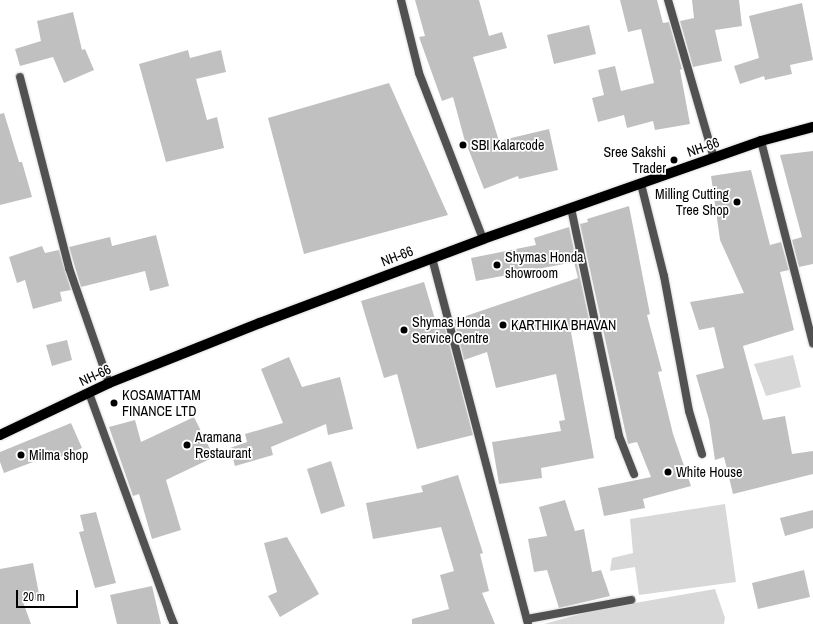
<!DOCTYPE html>
<html>
<head>
<meta charset="utf-8">
<style>
	body { margin:0 }
	#map { position:relative; width:813px; height:624px; overflow:hidden; background:#fff; font-family:"Archivo Narrow",sans-serif }
	div>[style] { position:absolute }
	[style*='--x'] { left:calc(var(--x)*1px); top:calc(var(--y)*1px); width:calc(var(--w)*1px); rotate:calc(var(--a)*1deg) }
	.green>* { inset:0; background:#d8d8d8 }
	.building>* { inset:0; background:#c0c0c0 }
	.roads { filter:drop-shadow(0 0 1px #dbdbdb) drop-shadow(0 0 1px #dbdbdb) }
	.service>* { height:8px; margin:-4px; padding:0 4px; transform-origin:4px; border-radius:4px; background:#515151 }
	.minor>* { height:8px; margin:-4px; padding:0 4px; transform-origin:4px; border-radius:4px; background:#515151 }
	.primary>* { height:10px; margin:-5px; padding:0 5px; transform-origin:5px; border-radius:5px; background:#000 }
	.dots>* { width:11px; height:11px; translate:-50% -50%; box-sizing:border-box; border:2px solid #fff; border-radius:50% }
	span { translate:-50% -50%; white-space:nowrap; text-align:center; line-height:1.15; -webkit-text-stroke:3.5px #fff; paint-order:stroke }
	.poi-label { font-size:14px; color:#000 }
	.left { translate:0 -50%; text-align:left }
	.right { translate:-100% -50%; text-align:right }
	.street-label { font-size:14px; color:#000 }
	.scale { position:absolute; left:16px; top:590px; width:62px; height:18px; box-sizing:border-box; border:2px solid #000; border-top:0; padding-left:5px; font-size:12px; line-height:14px; white-space:nowrap; color:#000; -webkit-text-stroke:3px #fff; paint-order:stroke }
</style>
</head>
<body>
<div id="map">
	<div class="green">
		<div style="clip-path:polygon(793px 355px,801px 387px,766px 396px,754px 364px)"></div>
		<div style="clip-path:polygon(725px 504px,736px 582px,639px 595px,635px 567px,610px 571px,612px 558px,633px 553px,630px 519px)"></div>
		<div style="clip-path:polygon(715px 589px,725px 618px,724px 624px,544px 624px,595px 610px)"></div>
	</div>
	<div class="building">
		<div style="clip-path:polygon(415px 0,479px 0,489px 36px,502px 32px,507px 48px,473px 57px,499px 141px,549px 129px,558px 170px,519px 179px,518px 176px,484px 189px,464px 138px,453px 97px,442px 101px,419px 37px,425px 36px)"></div>
		<div style="clip-path:polygon(620px 0,657px 0,663px 23px,669px 22px,682px 69px,680px 70px,690px 124px,655px 130px,653px 121px,627px 128px,624px 115px,598px 122px,592px 98px,604px 95px,598px 70px,615px 66px,621px 91px,654px 83px,641px 29px,628px 32px)"></div>
		<div style="clip-path:polygon(692px 0,739px 0,742px 26px,715px 30px,722px 61px,693px 67px,680px 21px,694px 18px)"></div>
		<div style="clip-path:polygon(802px 3px,813px 60px,790px 65px,792px 74px,765px 80px,764px 76px,740px 84px,734px 66px,759px 58px,749px 16px)"></div>
		<div style="clip-path:polygon(73px 12px,82px 50px,85px 49px,94px 70px,64px 83px,53px 57px,20px 66px,15px 49px,41px 41px,37px 21px)"></div>
		<div style="clip-path:polygon(589px 25px,596px 54px,554px 64px,547px 35px)"></div>
		<div style="clip-path:polygon(188px 50px,190px 58px,221px 50px,226px 72px,196px 79px,207px 120px,217px 117px,224px 148px,166px 162px,139px 64px)"></div>
		<div style="clip-path:polygon(389px 83px,448px 215px,304px 254px,268px 118px)"></div>
		<div style="clip-path:polygon(4px 113px,19px 162px,22px 162px,32px 197px,0 205px,0 114px)"></div>
		<div style="clip-path:polygon(813px 151px,813px 264px,799px 267px,792px 240px,802px 237px,780px 155px)"></div>
		<div style="clip-path:polygon(751px 170px,770px 245px,781px 242px,789px 270px,780px 272px,794px 330px,743px 346px,763px 420px,785px 416px,792px 454px,813px 451px,813px 474px,733px 494px,724px 457px,715px 460px,709px 420px,696px 375px,724px 368px,714px 327px,699px 330px,690px 302px,744px 293px,720px 240px,711px 176px)"></div>
		<div style="clip-path:polygon(629px 206px,650px 314px,647px 315px,662px 371px,658px 372px,673px 434px,691px 486px,643px 499px,645px 508px,604px 516px,598px 488px,651px 477px,637px 442px,628px 444px,580px 224px,588px 222px,587px 219px)"></div>
		<div style="clip-path:polygon(569px 227px,591px 328px,571px 332px,594px 458px,541px 468px,542px 478px,499px 484px,492px 442px,561px 431px,559px 421px,565px 420px,556px 374px,496px 388px,487px 352px,464px 360px,454px 320px,578px 278px,574px 262px,476px 281px,471px 258px,536px 245px,534px 238px)"></div>
		<div style="clip-path:polygon(156px 235px,169px 286px,150px 291px,145px 271px,81px 287px,69px 247px,110px 237px,112px 246px)"></div>
		<div style="clip-path:polygon(42px 246px,45px 253px,59px 250px,71px 290px,60px 292px,62px 301px,33px 309px,25px 280px,17px 283px,9px 257px)"></div>
		<div style="clip-path:polygon(424px 282px,437px 326px,444px 324px,473px 435px,417px 449px,397px 374px,384px 378px,361px 301px)"></div>
		<div style="clip-path:polygon(67px 340px,72px 360px,52px 366px,46px 345px)"></div>
		<div style="clip-path:polygon(289px 357px,302px 387px,340px 377px,353px 429px,328px 435px,326px 424px,271px 447px,273px 455px,235px 466px,230px 448px,247px 442px,245px 434px,283px 423px,261px 369px)"></div>
		<div style="clip-path:polygon(194px 417px,214px 457px,166px 480px,181px 530px,152px 539px,139px 494px,133px 496px,109px 427px,135px 420px,141px 442px)"></div>
		<div style="clip-path:polygon(71px 423px,82px 448px,56px 459px,54px 454px,4px 473px,0 462px,0 452px)"></div>
		<div style="clip-path:polygon(331px 461px,345px 506px,321px 514px,307px 469px)"></div>
		<div style="clip-path:polygon(458px 475px,483px 553px,480px 554px,489px 591px,482px 593px,495px 624px,412px 624px,412px 619px,449px 609px,440px 575px,454px 571px,441px 527px,373px 539px,366px 503px,423px 492px,421px 486px)"></div>
		<div style="clip-path:polygon(565px 500px,575px 531px,584px 529px,592px 572px,601px 570px,610px 596px,559px 608px,547px 570px,534px 572px,528px 539px,547px 536px,539px 507px)"></div>
		<div style="clip-path:polygon(813px 510px,813px 528px,785px 536px,780px 518px)"></div>
		<div style="clip-path:polygon(96px 512px,116px 583px,95px 588px,79px 532px,84px 531px,80px 515px)"></div>
		<div style="clip-path:polygon(287px 537px,319px 594px,280px 617px,268px 596px,277px 592px,264px 543px)"></div>
		<div style="clip-path:polygon(33px 563px,40px 599px,23px 602px,31px 624px,0 624px,0 569px)"></div>
		<div style="clip-path:polygon(804px 570px,810px 597px,758px 609px,752px 583px)"></div>
		<div style="clip-path:polygon(152px 586px,161px 624px,117px 624px,110px 595px)"></div>
	</div>
	<div class="roads">
		<div class="service">
			<div style="--x:89;--y:393;--w:239;--a:69.9"></div>
		</div>
		<div class="minor">
			<div style="--x:401;--y:0;--w:75;--a:76.1"></div>
			<div style="--x:419;--y:73;--w:178;--a:68.9"></div>
			<div style="--x:668;--y:0;--w:165;--a:73.8"></div>
			<div style="--x:20;--y:77;--w:197;--a:75.6"></div>
			<div style="--x:69;--y:268;--w:122;--a:70.8"></div>
			<div style="--x:761;--y:141;--w:209;--a:75.6"></div>
			<div style="--x:641;--y:184;--w:95;--a:76"></div>
			<div style="--x:664;--y:276;--w:137;--a:79.5"></div>
			<div style="--x:689;--y:411;--w:45;--a:73.2"></div>
			<div style="--x:571;--y:208;--w:233;--a:78.1"></div>
			<div style="--x:619;--y:436;--w:41;--a:68.5"></div>
			<div style="--x:432;--y:258;--w:378;--a:75.3"></div>
			<div style="--x:171;--y:617;--w:8;--a:67"></div>
			<div style="--x:527;--y:619;--w:106;--a:-10.4"></div>
		</div>
		<div class="primary">
			<div style="--x:0;--y:435;--w:121;--a:-25.5"></div>
			<div style="--x:109;--y:383;--w:162;--a:-21.7"></div>
			<div style="--x:260;--y:323;--w:238;--a:-20.6"></div>
			<div style="--x:483;--y:239;--w:295;--a:-19.4"></div>
			<div style="--x:761;--y:141;--w:54;--a:-15.1"></div>
		</div>
	</div>
	<div class="dots">
		<div style="left:463px;top:145px;background:#000"></div>
		<div style="left:674px;top:160px;background:#000"></div>
		<div style="left:737px;top:202px;background:#000"></div>
		<div style="left:497px;top:265px;background:#000"></div>
		<div style="left:503px;top:325px;background:#000"></div>
		<div style="left:404px;top:330px;background:#000"></div>
		<div style="left:114px;top:403px;background:#000"></div>
		<div style="left:187px;top:445px;background:#000"></div>
		<div style="left:21px;top:455px;background:#000"></div>
		<div style="left:668px;top:472px;background:#000"></div>
	</div>
	<div class="poi-label">
		<span class="left" style="left:471px;top:145px">SBI Kalarcode</span>
		<span class="right" style="left:666px;top:160px">Sree Sakshi<br>Trader</span>
		<span class="right" style="left:729px;top:202px">Milling Cutting<br>Tree Shop</span>
		<span class="left" style="left:505px;top:265px">Shymas Honda<br>showroom</span>
		<span class="left" style="left:412px;top:330px">Shymas Honda<br>Service Centre</span>
		<span class="left" style="left:511px;top:325px">KARTHIKA BHAVAN</span>
		<span class="left" style="left:122px;top:403px">KOSAMATTAM<br>FINANCE LTD</span>
		<span class="left" style="left:195px;top:445px">Aramana<br>Restaurant</span>
		<span class="left" style="left:29px;top:455px">Milma shop</span>
		<span class="left" style="left:676px;top:472px">White House</span>
	</div>
	<div class="street-label">
		<span style="left:703px;top:147px;rotate:-19deg">NH-66</span>
		<span style="left:397px;top:256px;rotate:-21deg">NH-66</span>
		<span style="left:95px;top:375px;rotate:-25deg">NH-66</span>
	</div>
	<div class="scale">20 m</div>
</div>
</body>
</html>
